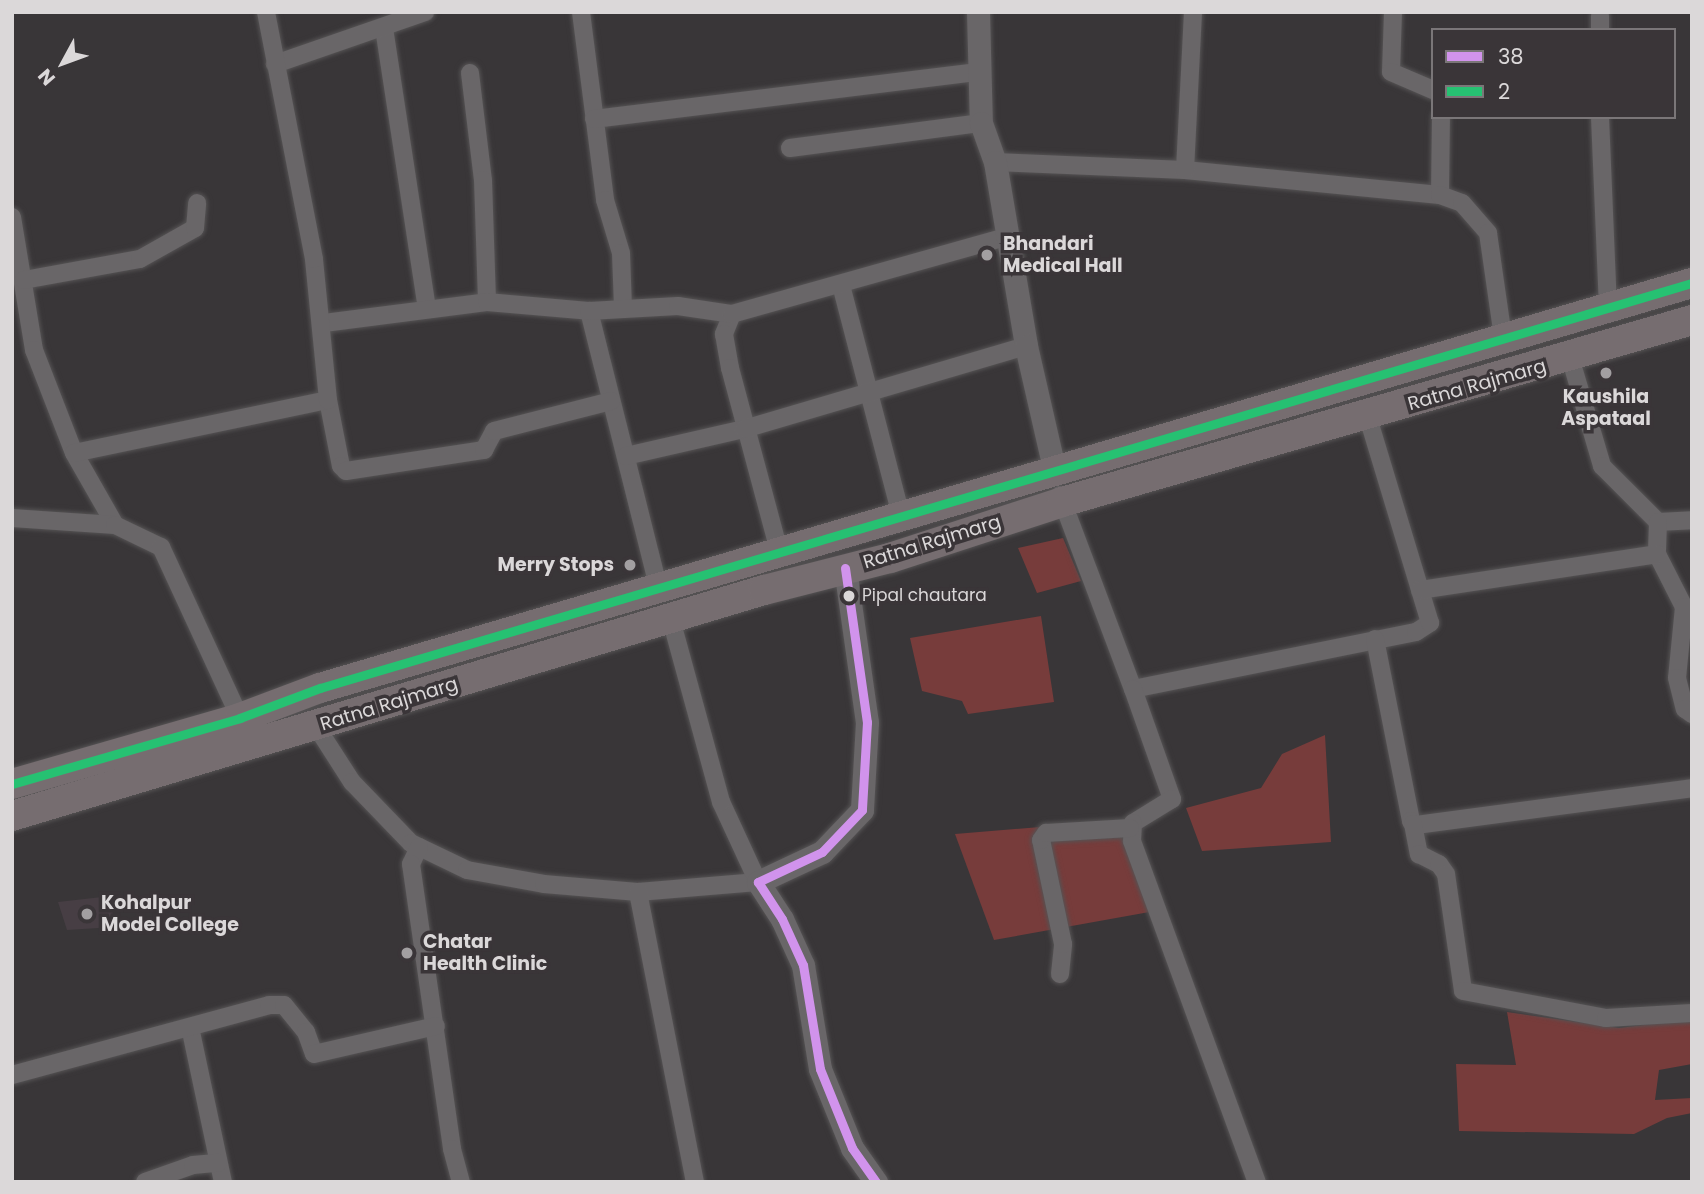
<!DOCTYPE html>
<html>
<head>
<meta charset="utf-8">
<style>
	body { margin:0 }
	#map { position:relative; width:1704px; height:1194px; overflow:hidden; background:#393638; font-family:Poppins,sans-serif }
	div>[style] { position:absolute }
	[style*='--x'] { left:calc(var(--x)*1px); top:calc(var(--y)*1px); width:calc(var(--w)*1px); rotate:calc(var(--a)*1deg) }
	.built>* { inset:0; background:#473e44 }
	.green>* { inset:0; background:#773c3b }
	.roads { filter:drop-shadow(0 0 2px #555354) drop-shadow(0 0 2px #555354) }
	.minor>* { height:18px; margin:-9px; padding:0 9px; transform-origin:9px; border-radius:9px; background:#696668 }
	.tertiary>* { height:23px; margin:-11.5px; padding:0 11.5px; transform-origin:11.5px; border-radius:11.5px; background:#696668 }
	.trunk>* { height:30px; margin:-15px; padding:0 15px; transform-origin:15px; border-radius:15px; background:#766d70 }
	.bus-1>* { height:9px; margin:-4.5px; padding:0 4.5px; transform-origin:4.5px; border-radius:4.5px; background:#d193ec }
	.bus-2>* { height:9px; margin:-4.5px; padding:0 4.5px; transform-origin:4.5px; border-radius:4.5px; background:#26c172 }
	.dots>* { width:19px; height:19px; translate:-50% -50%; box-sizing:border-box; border:4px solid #3a3538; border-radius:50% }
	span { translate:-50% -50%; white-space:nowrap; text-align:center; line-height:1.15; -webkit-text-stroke:7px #3a3538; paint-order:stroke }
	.bus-label { font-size:17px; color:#dbd8d9 }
	.left { translate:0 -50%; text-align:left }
	.poi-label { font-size:19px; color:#dbd8d9; font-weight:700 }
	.right { translate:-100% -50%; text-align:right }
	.street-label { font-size:19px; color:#dbd8d9 }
	.frame { position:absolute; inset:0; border:14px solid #dbd8d9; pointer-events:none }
	.legend { position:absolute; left:1431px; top:28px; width:245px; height:91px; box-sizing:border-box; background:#3a3538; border:2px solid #7a7678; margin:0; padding:9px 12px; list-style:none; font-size:21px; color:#dbd8d9 }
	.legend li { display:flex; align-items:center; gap:14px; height:35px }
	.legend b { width:35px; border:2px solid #7a7678 }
	.north { position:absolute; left:28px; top:28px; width:70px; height:70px; -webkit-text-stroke:5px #3a3538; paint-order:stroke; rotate:229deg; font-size:19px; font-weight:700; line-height:28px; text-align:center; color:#dbd8d9 }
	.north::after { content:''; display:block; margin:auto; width:24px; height:32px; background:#dbd8d9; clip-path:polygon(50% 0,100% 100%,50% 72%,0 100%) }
</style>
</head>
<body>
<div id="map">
	<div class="built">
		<div style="clip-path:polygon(111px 896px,114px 927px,67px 930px,58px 902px)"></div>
	</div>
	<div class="green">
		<div style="clip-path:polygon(1063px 538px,1081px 581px,1037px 593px,1018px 548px)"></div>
		<div style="clip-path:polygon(1041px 616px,1054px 702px,968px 714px,962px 701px,922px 691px,910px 638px)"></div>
		<div style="clip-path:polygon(1325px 735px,1331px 842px,1202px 851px,1186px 808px,1261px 788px,1282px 754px)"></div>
		<div style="clip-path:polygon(1126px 820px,1155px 911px,994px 940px,955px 834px)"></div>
		<div style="clip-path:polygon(1507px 1012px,1619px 1028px,1692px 1019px,1692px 1064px,1659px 1070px,1655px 1100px,1692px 1098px,1692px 1113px,1667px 1118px,1634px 1134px,1459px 1131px,1456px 1064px,1516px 1065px)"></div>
	</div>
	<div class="roads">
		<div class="minor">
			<div style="--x:581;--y:12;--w:190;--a:82.7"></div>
			<div style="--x:605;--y:200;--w:55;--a:73.2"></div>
			<div style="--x:621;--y:253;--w:55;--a:87.9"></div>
			<div style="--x:1393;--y:12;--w:60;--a:91.9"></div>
			<div style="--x:1391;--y:72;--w:46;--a:23.2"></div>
			<div style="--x:1600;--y:16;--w:14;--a:90"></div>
			<div style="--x:384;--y:28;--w:283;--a:81.3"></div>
			<div style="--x:275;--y:64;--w:159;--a:-19.1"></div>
			<div style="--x:470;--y:73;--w:108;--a:83.1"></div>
			<div style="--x:483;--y:180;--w:122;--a:88.1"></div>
			<div style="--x:1600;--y:117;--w:190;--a:87.6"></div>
			<div style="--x:594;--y:119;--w:387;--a:-7"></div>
			<div style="--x:790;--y:148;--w:193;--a:-7.5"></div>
			<div style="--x:995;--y:162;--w:190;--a:2.4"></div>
			<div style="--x:1185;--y:170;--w:256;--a:5.6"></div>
			<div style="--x:1440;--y:195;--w:78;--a:-89.3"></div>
			<div style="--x:1185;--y:170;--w:158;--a:-87.1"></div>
			<div style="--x:1440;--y:195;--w:23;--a:20"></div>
			<div style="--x:1462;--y:203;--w:40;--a:49"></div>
			<div style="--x:1488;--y:233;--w:105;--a:81.8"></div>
			<div style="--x:12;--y:217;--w:135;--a:80.6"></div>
			<div style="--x:34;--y:350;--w:110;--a:68.8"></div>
			<div style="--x:74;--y:453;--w:83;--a:60.3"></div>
			<div style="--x:24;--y:280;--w:118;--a:-10.3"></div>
			<div style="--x:140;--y:259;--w:63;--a:-29.4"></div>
			<div style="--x:195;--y:228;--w:25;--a:-85"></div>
			<div style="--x:841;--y:285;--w:242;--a:75.4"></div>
			<div style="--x:589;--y:311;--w:287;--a:75.9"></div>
			<div style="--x:732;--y:314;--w:22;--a:112"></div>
			<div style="--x:724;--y:334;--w:35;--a:80"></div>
			<div style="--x:730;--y:368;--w:193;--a:75"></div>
			<div style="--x:324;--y:323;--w:164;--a:-7.3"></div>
			<div style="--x:487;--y:302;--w:102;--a:5"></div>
			<div style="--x:589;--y:311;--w:89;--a:-3.2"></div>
			<div style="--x:678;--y:306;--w:55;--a:8.4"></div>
			<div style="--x:732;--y:314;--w:285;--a:-15.7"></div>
			<div style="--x:1570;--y:357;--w:114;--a:73.6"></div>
			<div style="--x:1602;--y:466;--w:79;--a:45"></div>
			<div style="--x:1658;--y:522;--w:34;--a:-3"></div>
			<div style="--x:328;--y:400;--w:67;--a:78.9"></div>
			<div style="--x:341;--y:466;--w:7;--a:45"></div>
			<div style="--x:346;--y:471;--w:140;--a:-8.7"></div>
			<div style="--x:484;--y:450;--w:21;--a:-62"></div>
			<div style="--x:494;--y:431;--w:121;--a:-14.4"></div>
			<div style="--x:74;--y:453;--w:259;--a:-11.8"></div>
			<div style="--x:328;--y:400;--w:142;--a:-95.7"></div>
			<div style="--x:314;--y:259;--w:252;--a:-101"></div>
			<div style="--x:626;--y:456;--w:121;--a:-12.9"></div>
			<div style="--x:744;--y:429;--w:294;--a:-16.4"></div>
			<div style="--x:1060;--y:495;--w:207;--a:69.4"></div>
			<div style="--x:1133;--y:689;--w:289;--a:-11.4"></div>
			<div style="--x:1416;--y:632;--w:17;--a:-33"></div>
			<div style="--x:1430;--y:623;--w:215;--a:-106.8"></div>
			<div style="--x:12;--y:518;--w:103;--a:3.9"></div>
			<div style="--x:115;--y:525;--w:51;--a:25.6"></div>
			<div style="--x:161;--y:547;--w:188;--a:65.2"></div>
			<div style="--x:1658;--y:522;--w:32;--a:92"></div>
			<div style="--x:1657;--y:554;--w:59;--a:63"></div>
			<div style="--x:1684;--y:607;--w:71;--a:95.6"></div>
			<div style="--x:1677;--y:678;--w:32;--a:76"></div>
			<div style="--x:1685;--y:709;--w:9;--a:36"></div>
			<div style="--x:1420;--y:590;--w:240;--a:-8.6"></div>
			<div style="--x:1375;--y:639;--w:186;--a:78.8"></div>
			<div style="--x:1411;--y:821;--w:6;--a:39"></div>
			<div style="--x:1416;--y:825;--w:278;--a:-7.6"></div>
			<div style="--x:1133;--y:689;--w:117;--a:70.5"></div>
			<div style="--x:1172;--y:799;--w:46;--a:148.4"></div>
			<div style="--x:1133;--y:823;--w:18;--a:93"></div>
			<div style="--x:1132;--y:841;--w:363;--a:69.9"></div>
			<div style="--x:316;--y:726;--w:67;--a:57.3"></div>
			<div style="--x:352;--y:782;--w:85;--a:46"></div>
			<div style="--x:411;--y:843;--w:62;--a:25.7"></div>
			<div style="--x:467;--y:870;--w:78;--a:10.3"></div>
			<div style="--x:544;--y:884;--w:94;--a:4.9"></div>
			<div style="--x:638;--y:892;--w:120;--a:-4.8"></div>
			<div style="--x:758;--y:882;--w:88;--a:-114.8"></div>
			<div style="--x:721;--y:802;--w:190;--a:-105.3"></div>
			<div style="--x:1413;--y:824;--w:31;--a:79"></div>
			<div style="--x:1419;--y:854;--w:22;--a:27"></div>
			<div style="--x:1439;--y:864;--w:12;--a:55"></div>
			<div style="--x:1446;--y:874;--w:118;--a:81.7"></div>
			<div style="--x:1463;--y:991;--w:146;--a:10.7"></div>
			<div style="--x:1606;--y:1018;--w:86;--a:-3.3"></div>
			<div style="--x:419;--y:847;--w:19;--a:115"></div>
			<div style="--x:411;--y:864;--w:288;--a:81.8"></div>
			<div style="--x:452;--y:1149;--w:34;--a:75"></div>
			<div style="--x:638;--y:892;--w:296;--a:78.9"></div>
			<div style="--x:1060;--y:974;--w:30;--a:-84"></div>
			<div style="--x:1063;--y:944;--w:106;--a:-101.9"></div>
			<div style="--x:1041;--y:840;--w:9;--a:-54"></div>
			<div style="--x:1046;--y:833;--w:84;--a:-3.4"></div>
			<div style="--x:190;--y:1027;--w:158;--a:78"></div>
			<div style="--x:12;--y:1075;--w:266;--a:-15.2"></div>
			<div style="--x:269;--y:1005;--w:15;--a:0"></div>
			<div style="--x:284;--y:1005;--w:35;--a:51"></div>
			<div style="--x:306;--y:1032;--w:23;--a:70"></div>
			<div style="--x:314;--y:1054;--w:125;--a:-12.9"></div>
			<div style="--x:145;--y:1182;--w:51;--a:-19.5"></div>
			<div style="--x:193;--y:1165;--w:25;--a:-5"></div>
		</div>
		<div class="tertiary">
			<div style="--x:978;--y:12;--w:111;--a:88.5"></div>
			<div style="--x:981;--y:123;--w:41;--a:70.3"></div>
			<div style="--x:995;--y:162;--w:187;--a:80.4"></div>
			<div style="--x:1026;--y:346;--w:130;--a:77.1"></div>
			<div style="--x:845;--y:568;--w:156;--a:81.9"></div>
			<div style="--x:867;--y:722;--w:88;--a:93.3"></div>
			<div style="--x:862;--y:810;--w:58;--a:133.6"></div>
			<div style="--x:822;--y:852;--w:71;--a:154.9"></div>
			<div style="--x:758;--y:882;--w:44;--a:57"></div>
			<div style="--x:782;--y:919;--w:51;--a:65.5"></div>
			<div style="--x:803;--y:965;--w:105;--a:80.7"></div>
			<div style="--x:820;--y:1069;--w:85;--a:67.9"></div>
			<div style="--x:852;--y:1148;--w:42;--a:54.8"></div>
		</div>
		<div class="trunk">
			<div style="--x:12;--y:784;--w:237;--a:-16.1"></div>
			<div style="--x:240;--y:718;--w:85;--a:-20.6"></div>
			<div style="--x:320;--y:688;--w:1431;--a:-16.45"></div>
			<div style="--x:12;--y:816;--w:785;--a:-16.73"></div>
			<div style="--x:764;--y:590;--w:130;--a:-14.3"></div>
			<div style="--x:890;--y:558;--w:181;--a:-18"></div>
			<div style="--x:1062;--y:502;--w:656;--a:-16.11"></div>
		</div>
	</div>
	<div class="bus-1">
		<div style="--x:845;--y:568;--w:156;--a:81.9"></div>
		<div style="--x:867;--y:722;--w:88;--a:93.3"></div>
		<div style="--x:862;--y:810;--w:58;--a:133.6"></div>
		<div style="--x:822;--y:852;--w:71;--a:154.9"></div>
		<div style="--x:758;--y:882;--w:44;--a:57"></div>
		<div style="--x:782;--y:919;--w:51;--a:65.5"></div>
		<div style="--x:803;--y:965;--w:105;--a:80.7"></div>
		<div style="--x:820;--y:1069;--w:85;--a:67.9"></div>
		<div style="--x:852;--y:1148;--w:42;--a:54.8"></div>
	</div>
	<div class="bus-2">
		<div style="--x:12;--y:784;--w:237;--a:-16.1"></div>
		<div style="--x:240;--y:718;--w:85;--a:-20.6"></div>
		<div style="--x:320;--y:688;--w:1431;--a:-16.45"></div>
	</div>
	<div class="dots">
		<div style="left:987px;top:255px;background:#a29fa1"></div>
		<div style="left:1606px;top:373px;background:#a29fa1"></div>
		<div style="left:630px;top:565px;background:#a29fa1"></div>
		<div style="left:849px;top:596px;background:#dbd8d9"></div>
		<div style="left:87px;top:914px;background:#a29fa1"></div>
		<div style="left:407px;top:953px;background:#a29fa1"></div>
	</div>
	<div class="bus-label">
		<span class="left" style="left:862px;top:596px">Pipal chautara</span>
	</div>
	<div class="poi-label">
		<span class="left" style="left:1003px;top:255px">Bhandari<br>Medical Hall</span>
		<span style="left:1606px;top:408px">Kaushila<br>Aspataal</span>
		<span class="right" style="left:614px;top:565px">Merry Stops</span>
		<span class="left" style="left:101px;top:914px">Kohalpur<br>Model College</span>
		<span class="left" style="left:423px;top:953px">Chatar<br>Health Clinic</span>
	</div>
	<div class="street-label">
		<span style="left:1477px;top:385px;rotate:-16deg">Ratna Rajmarg</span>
		<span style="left:932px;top:542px;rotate:-17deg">Ratna Rajmarg</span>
		<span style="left:389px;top:704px;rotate:-17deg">Ratna Rajmarg</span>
	</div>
	<div class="frame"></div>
	<ul class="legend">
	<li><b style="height:9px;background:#d193ec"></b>38</li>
	<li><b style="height:9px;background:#26c172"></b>2</li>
	</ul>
	<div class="north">N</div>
</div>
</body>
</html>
